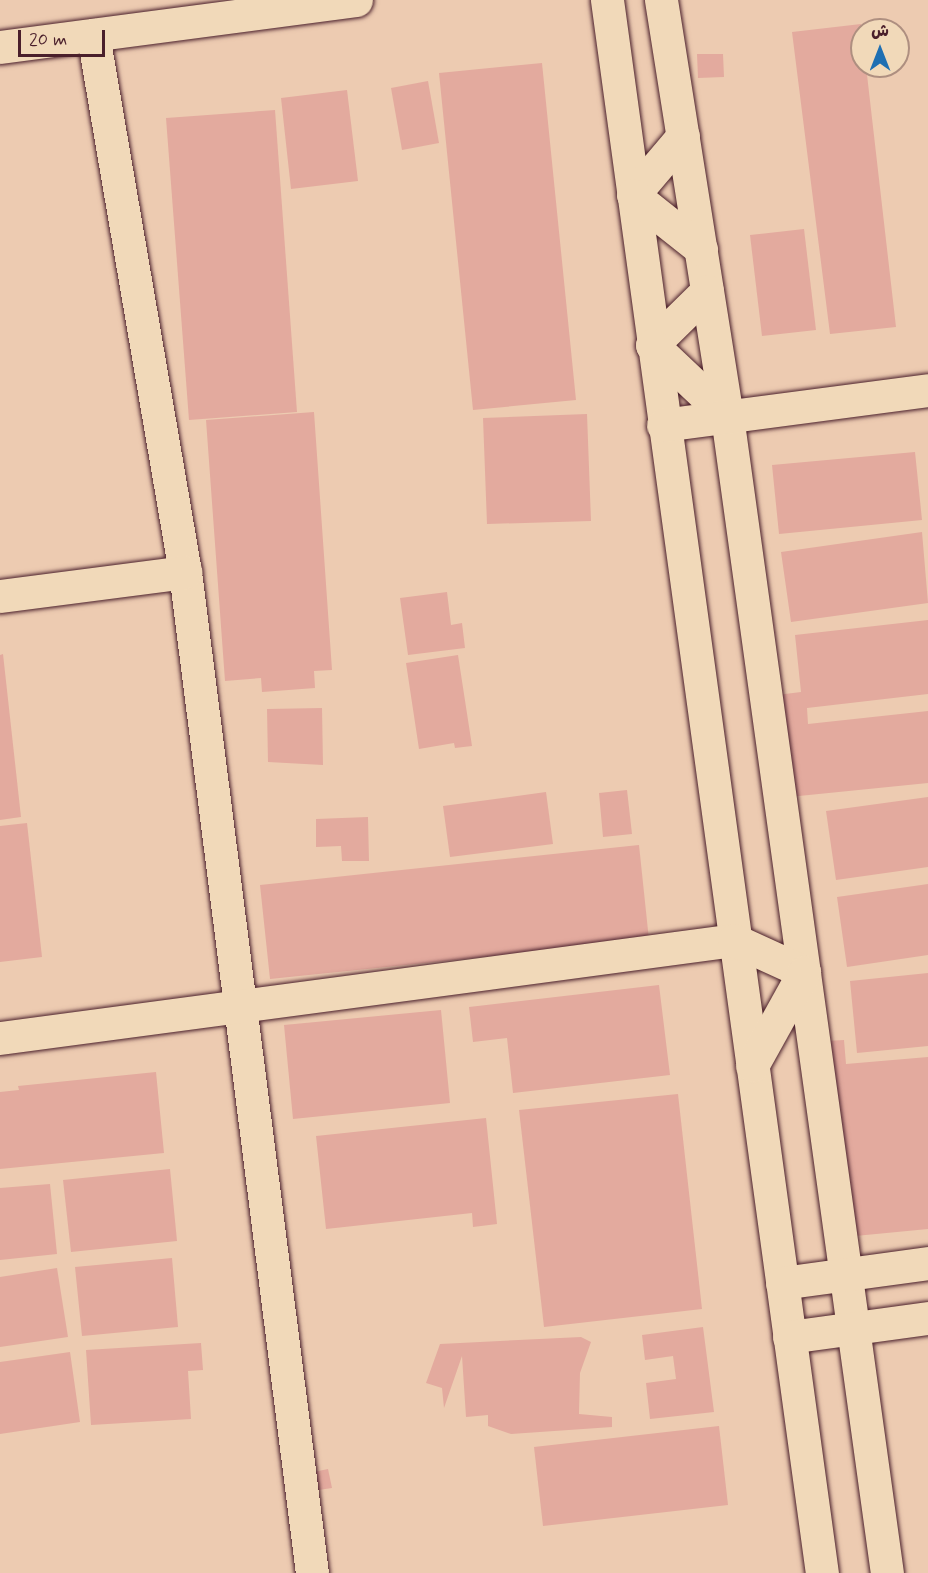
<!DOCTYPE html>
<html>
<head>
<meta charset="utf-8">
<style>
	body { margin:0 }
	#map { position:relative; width:928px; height:1573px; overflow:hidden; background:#edcbb1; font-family:Mynerve,"Playpen Sans Arabic",sans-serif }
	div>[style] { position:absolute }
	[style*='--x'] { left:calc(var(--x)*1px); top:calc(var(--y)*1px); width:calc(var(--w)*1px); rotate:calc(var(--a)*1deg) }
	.building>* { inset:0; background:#e3aa9e }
	.roads { filter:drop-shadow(0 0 2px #4a1f2b) drop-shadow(0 0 2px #4a1f2b) }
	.minor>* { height:33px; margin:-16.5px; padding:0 16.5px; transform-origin:16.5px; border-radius:16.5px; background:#f1d9b9 }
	span { translate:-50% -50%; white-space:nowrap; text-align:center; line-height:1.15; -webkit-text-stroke:4.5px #f1d9b9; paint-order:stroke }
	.north { position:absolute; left:850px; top:18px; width:60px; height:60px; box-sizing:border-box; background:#f1d9b9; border:2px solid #ae8f80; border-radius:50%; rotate:0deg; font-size:16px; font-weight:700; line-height:24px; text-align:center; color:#4a1f2b }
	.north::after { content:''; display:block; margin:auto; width:21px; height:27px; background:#1f6fb2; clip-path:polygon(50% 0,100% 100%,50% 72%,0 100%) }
	.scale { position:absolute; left:18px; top:30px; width:87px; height:27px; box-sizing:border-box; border:3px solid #4a1f2b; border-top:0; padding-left:8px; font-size:18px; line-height:21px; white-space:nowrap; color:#4a1f2b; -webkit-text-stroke:4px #f1d9b9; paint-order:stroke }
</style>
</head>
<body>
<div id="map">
	<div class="building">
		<div style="clip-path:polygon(861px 24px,862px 66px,866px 66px,896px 327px,830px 334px,792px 32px)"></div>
		<div style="clip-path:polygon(697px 54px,723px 54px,724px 77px,698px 78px)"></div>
		<div style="clip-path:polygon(542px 63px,576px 400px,473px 410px,439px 73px)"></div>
		<div style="clip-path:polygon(428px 81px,439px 143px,402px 150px,391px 88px)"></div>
		<div style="clip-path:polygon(347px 90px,358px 181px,291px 189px,281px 98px)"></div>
		<div style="clip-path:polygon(275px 110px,297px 412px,189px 420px,166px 118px)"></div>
		<div style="clip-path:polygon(804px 229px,816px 330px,762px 336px,750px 235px)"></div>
		<div style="clip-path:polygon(314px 412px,332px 670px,314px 671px,315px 688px,262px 692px,261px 678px,225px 681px,206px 420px)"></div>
		<div style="clip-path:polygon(587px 414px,591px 521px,487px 524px,483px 418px)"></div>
		<div style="clip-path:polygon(915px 452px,922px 520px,779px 534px,772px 465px)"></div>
		<div style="clip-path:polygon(922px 532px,928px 603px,791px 622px,781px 552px)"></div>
		<div style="clip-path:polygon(447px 592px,451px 625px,462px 623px,465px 648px,408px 655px,400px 598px)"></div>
		<div style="clip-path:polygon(928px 620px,928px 694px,807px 708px,808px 724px,928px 711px,928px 783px,789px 797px,777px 695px,801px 692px,795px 635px)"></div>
		<div style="clip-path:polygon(3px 654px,21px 817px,0 820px,0 655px)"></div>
		<div style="clip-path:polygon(458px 655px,472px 746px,455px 748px,454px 743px,419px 749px,406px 663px)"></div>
		<div style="clip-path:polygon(322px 708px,323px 765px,268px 762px,267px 709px)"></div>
		<div style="clip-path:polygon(627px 790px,632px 834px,603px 837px,599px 793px)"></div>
		<div style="clip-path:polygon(546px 792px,553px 844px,450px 857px,443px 806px)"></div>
		<div style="clip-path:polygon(928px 797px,928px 867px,836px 880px,826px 811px)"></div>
		<div style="clip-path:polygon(368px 817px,369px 861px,342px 861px,341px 846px,316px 847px,316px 819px)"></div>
		<div style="clip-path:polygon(27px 823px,42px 957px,0 962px,0 826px)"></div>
		<div style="clip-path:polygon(639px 845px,649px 940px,270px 979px,260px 885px)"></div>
		<div style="clip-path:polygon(928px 884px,928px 955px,847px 967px,837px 897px)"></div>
		<div style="clip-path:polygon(928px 973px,928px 1046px,857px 1053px,850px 981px)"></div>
		<div style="clip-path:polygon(659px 985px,670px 1075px,513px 1093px,507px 1038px,473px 1042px,469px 1007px)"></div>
		<div style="clip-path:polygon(441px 1010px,450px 1103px,293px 1119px,284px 1025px)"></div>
		<div style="clip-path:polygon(844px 1040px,846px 1064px,928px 1057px,928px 1229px,845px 1237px,826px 1041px)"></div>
		<div style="clip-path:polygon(156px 1072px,164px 1153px,0 1169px,0 1092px,19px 1090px,18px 1086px)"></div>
		<div style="clip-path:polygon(678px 1094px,702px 1309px,544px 1327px,519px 1110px)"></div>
		<div style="clip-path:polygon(486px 1118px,497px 1224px,473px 1227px,472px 1213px,326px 1229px,316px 1136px)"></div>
		<div style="clip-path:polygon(170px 1169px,177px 1241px,71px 1252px,63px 1180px)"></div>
		<div style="clip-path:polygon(50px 1184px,57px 1254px,0 1260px,0 1188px)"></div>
		<div style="clip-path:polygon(172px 1258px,178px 1327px,82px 1336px,75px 1267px)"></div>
		<div style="clip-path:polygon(57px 1268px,68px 1337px,0 1347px,0 1277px)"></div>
		<div style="clip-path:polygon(703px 1327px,714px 1412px,650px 1419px,646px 1383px,676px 1379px,673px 1356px,645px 1360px,642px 1335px)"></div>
		<div style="clip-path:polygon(581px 1337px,591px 1342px,580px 1373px,579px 1414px,612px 1417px,612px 1427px,511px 1434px,488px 1426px,488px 1415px,466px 1417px,462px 1356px,444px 1408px,442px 1388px,426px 1383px,440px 1344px)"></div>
		<div style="clip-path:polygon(201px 1343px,203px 1370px,188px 1371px,191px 1419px,91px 1425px,86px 1350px)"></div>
		<div style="clip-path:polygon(70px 1352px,80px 1422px,0 1434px,0 1362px)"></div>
		<div style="clip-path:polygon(719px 1426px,728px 1505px,543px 1526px,534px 1447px)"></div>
		<div style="clip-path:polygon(328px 1469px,332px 1488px,312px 1491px,309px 1473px)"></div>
	</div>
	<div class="roads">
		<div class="minor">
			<div style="--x:607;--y:0;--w:1588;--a:82.22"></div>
			<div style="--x:661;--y:0;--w:421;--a:81"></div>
			<div style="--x:727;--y:416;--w:1168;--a:82.13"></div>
			<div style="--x:93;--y:35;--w:545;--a:80.28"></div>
			<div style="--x:185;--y:572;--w:1009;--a:82.77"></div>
			<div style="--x:0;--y:47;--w:359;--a:-7.5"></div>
			<div style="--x:683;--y:136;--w:77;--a:130.3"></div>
			<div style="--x:633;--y:195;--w:87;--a:38.5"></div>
			<div style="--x:707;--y:291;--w:77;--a:135.5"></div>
			<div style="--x:652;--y:345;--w:103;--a:43.4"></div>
			<div style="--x:663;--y:425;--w:267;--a:-7.5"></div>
			<div style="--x:0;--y:596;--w:187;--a:-7.4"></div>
			<div style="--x:0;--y:1038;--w:741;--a:-7.6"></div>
			<div style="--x:734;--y:940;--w:77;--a:24.6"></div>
			<div style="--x:804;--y:972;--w:107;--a:119"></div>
			<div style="--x:782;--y:1283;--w:147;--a:-7.8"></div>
			<div style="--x:789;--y:1337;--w:140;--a:-7.8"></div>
		</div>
	</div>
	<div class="north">ش</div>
	<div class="scale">20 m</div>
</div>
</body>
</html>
